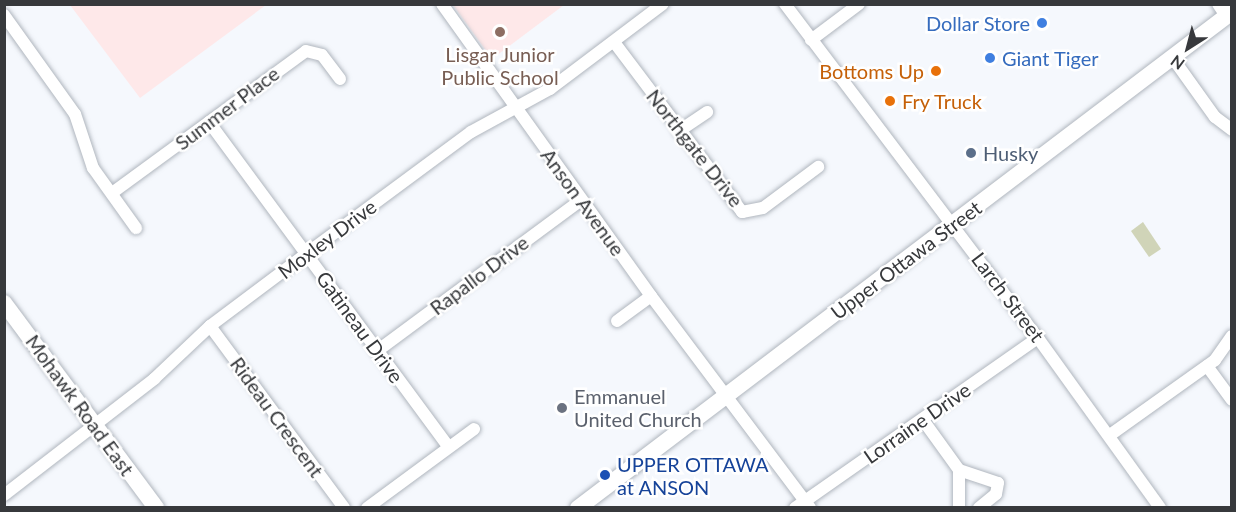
<!DOCTYPE html>
<html>
<head>
<meta charset="utf-8">
<style>
	body { margin:0 }
	#map { position:relative; width:1236px; height:512px; overflow:hidden; background:#f5f8fd; font-family:Lato,sans-serif }
	div>[style] { position:absolute }
	[style*='--x'] { left:calc(var(--x)*1px); top:calc(var(--y)*1px); width:calc(var(--w)*1px); rotate:calc(var(--a)*1deg) }
	.education>* { inset:0; background:#fee8e9 }
	.green>* { inset:0; background:#d0d4b8 }
	.roads { filter:drop-shadow(0 0 2px #b0b6be) drop-shadow(0 0 2px #b0b6be) }
	.minor>* { height:12px; margin:-6px; padding:0 6px; transform-origin:6px; border-radius:6px; background:#fff }
	.secondary>* { height:16px; margin:-8px; padding:0 8px; transform-origin:8px; border-radius:8px; background:#fff }
	.dots>* { width:16px; height:16px; translate:-50% -50%; box-sizing:border-box; border:3px solid #fff; border-radius:50% }
	span { translate:-50% -50%; white-space:nowrap; text-align:center; line-height:1.15; -webkit-text-stroke:5px #fff; paint-order:stroke }
	.shop-label { font-size:20px; color:#366cbe }
	.right { translate:-100% -50%; text-align:right }
	.left { translate:0 -50%; text-align:left }
	.education-label { font-size:20px; color:#785e54 }
	.food-label { font-size:20px; color:#c56008 }
	.street-label { font-size:20px; color:#37393c }
	.service-label { font-size:20px; color:#4e5e75 }
	.worship-label { font-size:20px; color:#5b616d }
	.transit-label { font-size:20px; color:#164399 }
	.frame { position:absolute; inset:0; border:6px solid #37393c; pointer-events:none }
	.north { position:absolute; left:1158px; top:18px; width:60px; height:60px; -webkit-text-stroke:4px #fff; paint-order:stroke; rotate:216deg; font-size:16px; font-weight:700; line-height:24px; text-align:center; color:#37393c }
	.north::after { content:''; display:block; margin:auto; width:21px; height:27px; background:#37393c; clip-path:polygon(50% 0,100% 100%,50% 72%,0 100%) }
</style>
</head>
<body>
<div id="map">
	<div class="education">
		<div style="clip-path:polygon(70px 5px,266px 5px,140px 98px)"></div>
		<div style="clip-path:polygon(453px 5px,564px 5px,492px 59px)"></div>
	</div>
	<div class="green">
		<div style="clip-path:polygon(1143px 222px,1161px 249px,1149px 257px,1131px 231px)"></div>
	</div>
	<div class="roads">
		<div class="minor">
			<div style="--x:442;--y:4;--w:359;--a:54.4"></div>
			<div style="--x:651;--y:296;--w:265;--a:53.1"></div>
			<div style="--x:785;--y:4;--w:419;--a:52.9"></div>
			<div style="--x:1038;--y:338;--w:209;--a:54.3"></div>
			<div style="--x:1218;--y:4;--w:14;--a:56"></div>
			<div style="--x:4;--y:15;--w:122;--a:54.4"></div>
			<div style="--x:75;--y:114;--w:57;--a:71.6"></div>
			<div style="--x:93;--y:168;--w:74;--a:54.4"></div>
			<div style="--x:811;--y:40;--w:60;--a:-36.9"></div>
			<div style="--x:614;--y:42;--w:213;--a:53"></div>
			<div style="--x:742;--y:212;--w:21;--a:-11"></div>
			<div style="--x:763;--y:208;--w:69;--a:-36.7"></div>
			<div style="--x:1172;--y:57;--w:74;--a:54.4"></div>
			<div style="--x:1215;--y:117;--w:21;--a:37"></div>
			<div style="--x:209;--y:122;--w:403;--a:53.6"></div>
			<div style="--x:679;--y:131;--w:34;--a:-34"></div>
			<div style="--x:112;--y:193;--w:240;--a:-36.2"></div>
			<div style="--x:306;--y:51;--w:16;--a:14"></div>
			<div style="--x:322;--y:55;--w:30;--a:53"></div>
			<div style="--x:617;--y:321;--w:42;--a:-36.3"></div>
			<div style="--x:210;--y:326;--w:226;--a:53.6"></div>
			<div style="--x:377;--y:351;--w:254;--a:-36.5"></div>
			<div style="--x:1207;--y:366;--w:42;--a:53.7"></div>
			<div style="--x:923;--y:420;--w:62;--a:54.2"></div>
			<div style="--x:959;--y:470;--w:41;--a:18.4"></div>
			<div style="--x:998;--y:483;--w:11;--a:100"></div>
			<div style="--x:996;--y:494;--w:22;--a:141"></div>
			<div style="--x:1110;--y:435;--w:129;--a:-35.5"></div>
			<div style="--x:1215;--y:360;--w:29;--a:-55"></div>
			<div style="--x:4;--y:495;--w:190;--a:-37.7"></div>
			<div style="--x:154;--y:379;--w:77;--a:-43.4"></div>
			<div style="--x:210;--y:326;--w:120;--a:-36.9"></div>
			<div style="--x:306;--y:254;--w:205;--a:-36.5"></div>
			<div style="--x:471;--y:132;--w:90;--a:-28.6"></div>
			<div style="--x:550;--y:89;--w:141;--a:-37"></div>
			<div style="--x:367;--y:508;--w:133;--a:-36.4"></div>
			<div style="--x:795;--y:508;--w:297;--a:-35"></div>
			<div style="--x:959;--y:508;--w:38;--a:-90"></div>
		</div>
		<div class="secondary">
			<div style="--x:4;--y:303;--w:255;--a:53.4"></div>
			<div style="--x:578;--y:508;--w:821;--a:-37.18"></div>
		</div>
	</div>
	<div class="dots">
		<div style="left:1042px;top:23px;background:#3f7fe0"></div>
		<div style="left:500px;top:32px;background:#8d6e63"></div>
		<div style="left:990px;top:58px;background:#3f7fe0"></div>
		<div style="left:936px;top:71px;background:#e8710a"></div>
		<div style="left:890px;top:101px;background:#e8710a"></div>
		<div style="left:971px;top:153px;background:#5c6f8a"></div>
		<div style="left:562px;top:408px;background:#6b7280"></div>
		<div style="left:605px;top:475px;background:#1a4fb4"></div>
	</div>
	<div class="shop-label">
		<span class="right" style="left:1030px;top:23px">Dollar Store</span>
		<span class="left" style="left:1002px;top:58px">Giant Tiger</span>
	</div>
	<div class="education-label">
		<span style="left:500px;top:66px">Lisgar Junior<br>Public School</span>
	</div>
	<div class="food-label">
		<span class="right" style="left:924px;top:71px">Bottoms Up</span>
		<span class="left" style="left:902px;top:101px">Fry Truck</span>
	</div>
	<div class="street-label">
		<span style="left:227px;top:108px;rotate:-37deg">Summer Place</span>
		<span style="left:695px;top:148px;rotate:52deg">Northgate Drive</span>
		<span style="left:583px;top:202px;rotate:54deg">Anson Avenue</span>
		<span style="left:327px;top:239px;rotate:-37deg">Moxley Drive</span>
		<span style="left:906px;top:260px;rotate:-37deg">Upper Ottawa Street</span>
		<span style="left:479px;top:275px;rotate:-37deg">Rapallo Drive</span>
		<span style="left:1008px;top:297px;rotate:53deg">Larch Street</span>
		<span style="left:360px;top:327px;rotate:54deg">Gatineau Drive</span>
		<span style="left:80px;top:405px;rotate:54deg">Mohawk Road East</span>
		<span style="left:277px;top:417px;rotate:54deg">Rideau Crescent</span>
		<span style="left:917px;top:423px;rotate:-35deg">Lorraine Drive</span>
	</div>
	<div class="service-label">
		<span class="left" style="left:983px;top:153px">Husky</span>
	</div>
	<div class="worship-label">
		<span class="left" style="left:574px;top:408px">Emmanuel<br>United Church</span>
	</div>
	<div class="transit-label">
		<span class="left" style="left:617px;top:476px">UPPER OTTAWA<br>at ANSON</span>
	</div>
	<div class="frame"></div>
	<div class="north">N</div>
</div>
</body>
</html>
